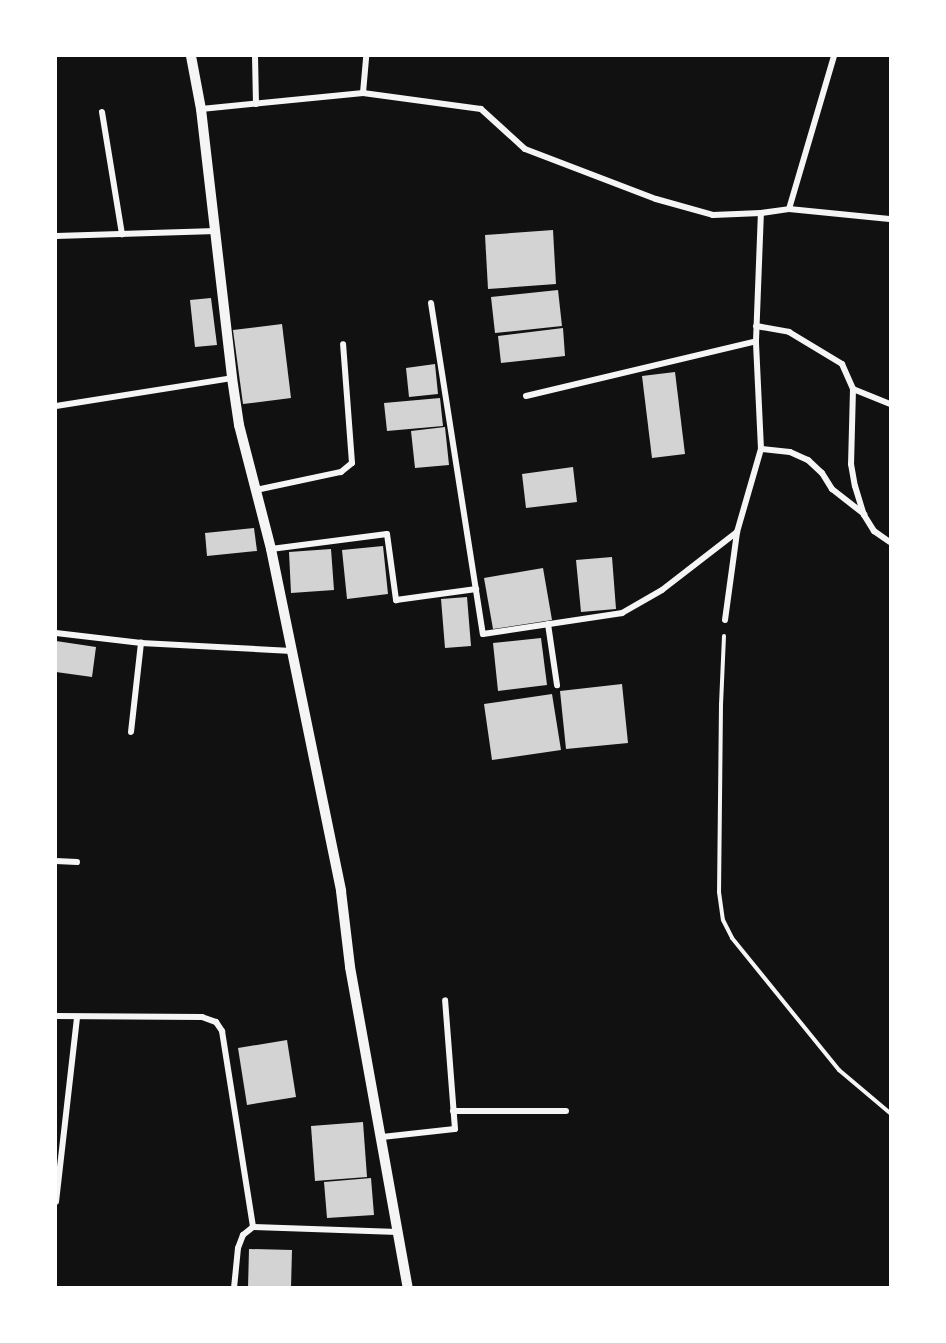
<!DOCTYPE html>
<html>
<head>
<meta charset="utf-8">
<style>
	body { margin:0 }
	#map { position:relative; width:946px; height:1343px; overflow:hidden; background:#111; font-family:Ubuntu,sans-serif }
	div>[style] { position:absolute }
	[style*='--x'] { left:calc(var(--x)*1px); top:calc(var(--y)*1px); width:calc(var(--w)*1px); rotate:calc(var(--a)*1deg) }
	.building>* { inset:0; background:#d3d3d3 }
	.path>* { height:4px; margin:-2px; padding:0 2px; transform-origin:2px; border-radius:2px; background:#f5f5f5 }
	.minor>* { height:6px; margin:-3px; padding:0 3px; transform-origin:3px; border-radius:3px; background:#f5f5f5 }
	.tertiary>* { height:10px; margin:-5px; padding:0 5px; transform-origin:5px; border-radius:5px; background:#f5f5f5 }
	span { translate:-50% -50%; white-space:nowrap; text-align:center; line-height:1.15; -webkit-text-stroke:6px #fff; paint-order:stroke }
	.frame { position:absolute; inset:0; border:57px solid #fff; pointer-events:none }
</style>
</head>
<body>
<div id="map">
	<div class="building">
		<div style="clip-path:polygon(553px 230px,556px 284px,488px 289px,485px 235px)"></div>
		<div style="clip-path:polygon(558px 290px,562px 326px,495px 333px,491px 297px)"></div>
		<div style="clip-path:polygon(211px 298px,217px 345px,195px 347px,190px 300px)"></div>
		<div style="clip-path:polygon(282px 324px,291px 398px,243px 404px,233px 330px)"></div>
		<div style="clip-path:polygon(563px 328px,565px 356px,501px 363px,498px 336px)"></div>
		<div style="clip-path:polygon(435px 364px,438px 394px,409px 397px,406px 368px)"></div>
		<div style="clip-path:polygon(675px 372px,685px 454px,652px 458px,642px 376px)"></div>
		<div style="clip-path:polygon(440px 398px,443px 426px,387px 431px,384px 403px)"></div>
		<div style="clip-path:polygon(445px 427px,449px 465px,415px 468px,411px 431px)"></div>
		<div style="clip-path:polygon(573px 467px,577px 502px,526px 508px,522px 474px)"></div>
		<div style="clip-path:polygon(254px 528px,257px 551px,207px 556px,205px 533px)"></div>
		<div style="clip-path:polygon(383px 546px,388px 594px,347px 599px,342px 550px)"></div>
		<div style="clip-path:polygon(331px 549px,334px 590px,291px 593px,289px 552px)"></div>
		<div style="clip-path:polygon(612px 557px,616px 609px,581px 612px,576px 560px)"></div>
		<div style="clip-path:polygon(543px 568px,552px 620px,493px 629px,484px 578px)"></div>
		<div style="clip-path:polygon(467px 597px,471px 646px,445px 648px,441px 599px)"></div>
		<div style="clip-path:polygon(541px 638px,547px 685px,498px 691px,493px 643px)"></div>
		<div style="clip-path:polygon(56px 641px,96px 647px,92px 677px,56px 672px)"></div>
		<div style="clip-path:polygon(622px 684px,628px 743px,566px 749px,560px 691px)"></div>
		<div style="clip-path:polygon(552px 694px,561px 750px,492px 760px,484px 704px)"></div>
		<div style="clip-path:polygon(287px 1040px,296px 1097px,247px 1105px,238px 1048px)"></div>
		<div style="clip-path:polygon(363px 1122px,367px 1177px,315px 1181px,311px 1126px)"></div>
		<div style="clip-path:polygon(371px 1178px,374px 1215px,327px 1218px,324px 1182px)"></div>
		<div style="clip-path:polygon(249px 1249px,292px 1250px,291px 1288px,248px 1288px)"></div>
	</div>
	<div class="path">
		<div style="--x:724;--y:636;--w:68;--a:92.5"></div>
		<div style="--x:721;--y:704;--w:188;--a:90.6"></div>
		<div style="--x:719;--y:892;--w:28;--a:82"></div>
		<div style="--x:723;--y:920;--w:20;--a:63"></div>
		<div style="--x:732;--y:938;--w:170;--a:51"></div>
		<div style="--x:839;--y:1070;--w:67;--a:40.1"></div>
	</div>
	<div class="minor">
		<div style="--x:255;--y:56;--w:48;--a:88.8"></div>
		<div style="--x:363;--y:93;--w:37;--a:-85"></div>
		<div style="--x:201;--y:109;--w:163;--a:-5.6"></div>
		<div style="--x:363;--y:93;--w:119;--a:7.7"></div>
		<div style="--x:481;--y:109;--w:59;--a:42.3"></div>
		<div style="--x:525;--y:149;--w:140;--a:20.9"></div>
		<div style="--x:656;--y:199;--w:59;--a:15.7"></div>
		<div style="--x:713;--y:215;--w:48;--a:-2.4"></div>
		<div style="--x:761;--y:213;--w:28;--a:-8"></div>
		<div style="--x:789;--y:209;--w:101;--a:5.7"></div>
		<div style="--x:102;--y:112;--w:124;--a:80.7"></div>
		<div style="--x:789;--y:209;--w:159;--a:-73.6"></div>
		<div style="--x:56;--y:236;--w:160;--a:-1.8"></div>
		<div style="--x:431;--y:303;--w:335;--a:81.1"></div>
		<div style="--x:483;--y:634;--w:141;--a:-8.6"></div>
		<div style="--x:622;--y:613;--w:46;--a:-29.9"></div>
		<div style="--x:662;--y:590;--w:95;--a:-37.7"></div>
		<div style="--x:756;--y:326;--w:34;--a:10"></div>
		<div style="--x:789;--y:332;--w:62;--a:31.1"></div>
		<div style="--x:842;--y:364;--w:27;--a:66"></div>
		<div style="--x:853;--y:389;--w:75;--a:91.5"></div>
		<div style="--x:851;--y:464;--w:22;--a:80"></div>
		<div style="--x:855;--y:486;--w:30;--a:73"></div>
		<div style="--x:864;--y:515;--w:19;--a:58"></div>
		<div style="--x:874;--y:531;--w:19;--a:35"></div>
		<div style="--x:853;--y:389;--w:40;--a:22"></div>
		<div style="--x:526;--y:396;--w:236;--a:-13.4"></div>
		<div style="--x:56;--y:406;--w:178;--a:-9"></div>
		<div style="--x:761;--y:449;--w:29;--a:6"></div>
		<div style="--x:790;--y:452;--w:20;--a:24"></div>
		<div style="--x:808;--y:460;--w:19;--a:43"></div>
		<div style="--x:822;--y:473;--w:19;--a:58"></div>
		<div style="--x:832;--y:489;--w:41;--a:38"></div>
		<div style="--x:256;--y:490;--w:87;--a:-12"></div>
		<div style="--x:341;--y:472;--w:14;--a:-39"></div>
		<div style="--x:352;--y:463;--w:119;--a:-94.3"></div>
		<div style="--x:271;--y:549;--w:117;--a:-7.4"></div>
		<div style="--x:387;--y:534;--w:67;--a:82.2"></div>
		<div style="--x:396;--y:600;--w:81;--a:-7.8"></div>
		<div style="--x:725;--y:620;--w:89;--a:-82.2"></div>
		<div style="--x:737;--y:532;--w:86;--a:-73.9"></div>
		<div style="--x:761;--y:449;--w:108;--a:-92.7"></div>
		<div style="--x:756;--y:341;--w:128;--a:-87.8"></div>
		<div style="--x:548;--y:624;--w:62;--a:81.6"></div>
		<div style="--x:56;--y:633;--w:86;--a:6.7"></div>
		<div style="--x:141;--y:643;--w:151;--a:3"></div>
		<div style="--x:131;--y:732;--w:90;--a:-83.6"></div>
		<div style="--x:56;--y:861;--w:21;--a:3"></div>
		<div style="--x:56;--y:1016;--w:146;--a:0.4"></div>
		<div style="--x:202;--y:1017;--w:15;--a:20"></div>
		<div style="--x:216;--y:1022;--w:11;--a:56"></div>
		<div style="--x:222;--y:1031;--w:198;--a:81"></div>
		<div style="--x:453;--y:1111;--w:113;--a:0"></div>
		<div style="--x:382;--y:1137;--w:73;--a:-6.3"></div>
		<div style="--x:455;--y:1129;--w:129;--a:-94.4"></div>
		<div style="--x:56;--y:1202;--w:185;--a:-83.5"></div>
		<div style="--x:234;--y:1288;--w:40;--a:-84.3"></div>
		<div style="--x:238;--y:1248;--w:14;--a:-69"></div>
		<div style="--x:243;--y:1235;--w:13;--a:-39"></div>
		<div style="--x:253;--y:1227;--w:145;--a:2"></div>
	</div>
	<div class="tertiary">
		<div style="--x:191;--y:56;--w:54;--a:79.3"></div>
		<div style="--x:201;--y:109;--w:271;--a:83.4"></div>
		<div style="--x:232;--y:378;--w:48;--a:81.5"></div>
		<div style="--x:239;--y:425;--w:128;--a:75.5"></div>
		<div style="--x:271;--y:549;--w:349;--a:78.4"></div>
		<div style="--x:341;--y:891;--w:77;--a:83.2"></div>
		<div style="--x:350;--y:967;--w:326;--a:79.8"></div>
	</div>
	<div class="frame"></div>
</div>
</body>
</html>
